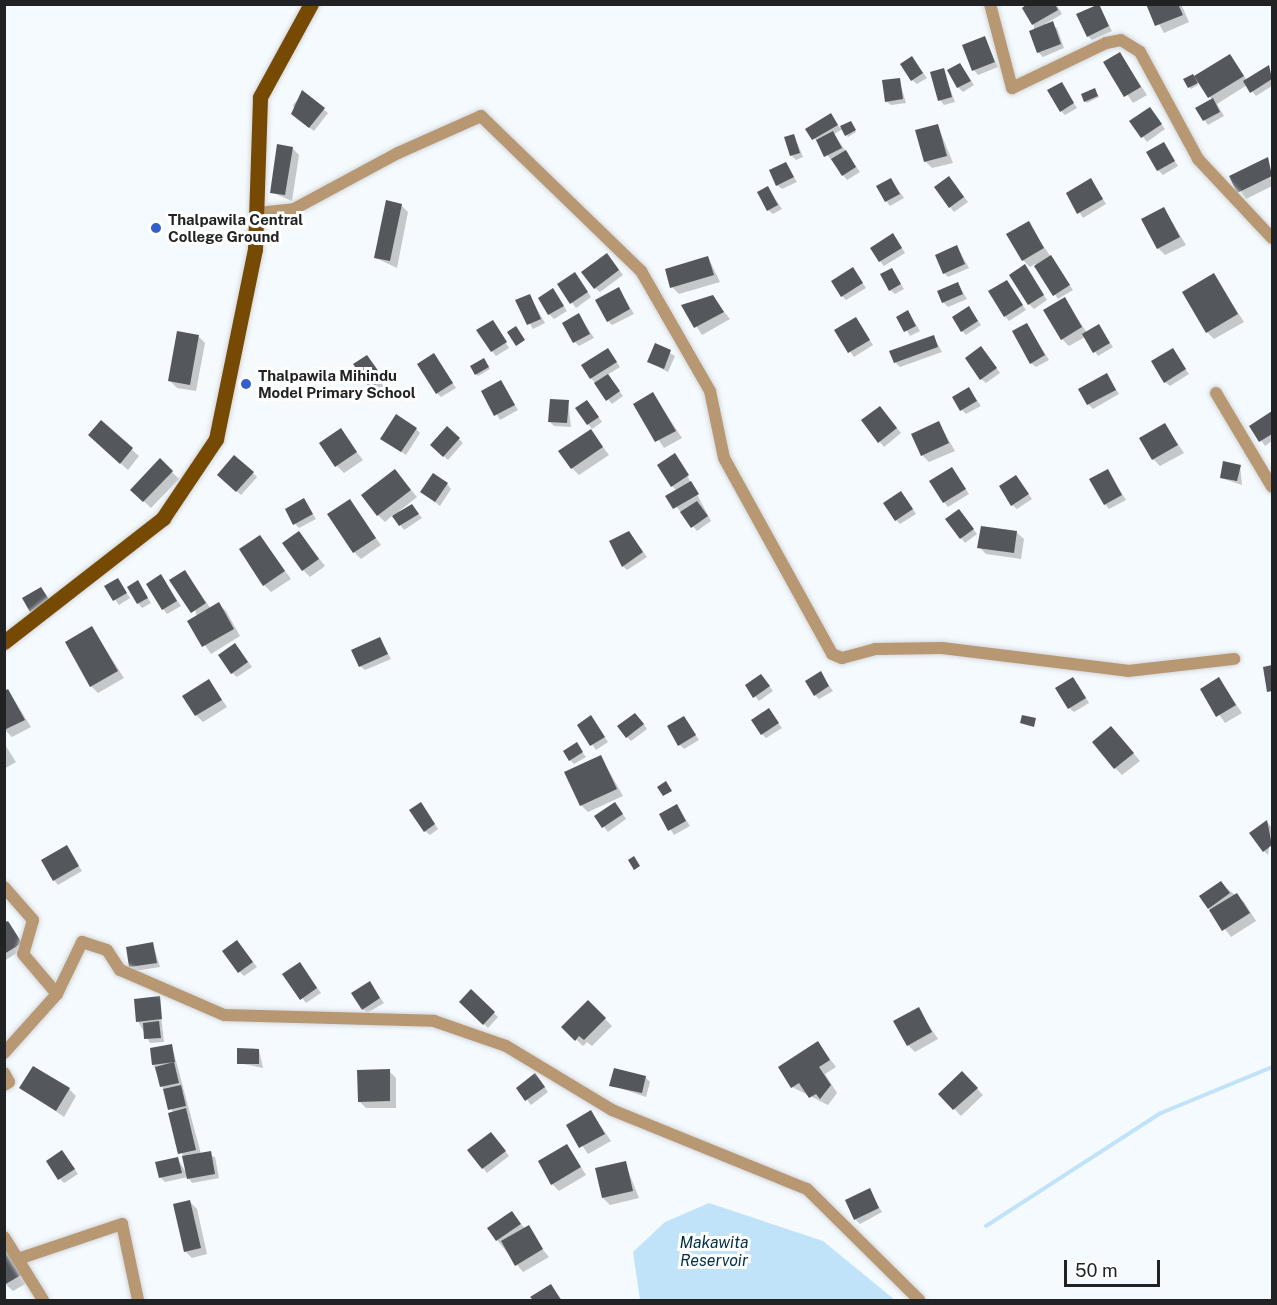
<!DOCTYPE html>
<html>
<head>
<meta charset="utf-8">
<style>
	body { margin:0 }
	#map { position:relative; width:1277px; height:1305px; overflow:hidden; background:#f5fafe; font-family:"Public Sans",sans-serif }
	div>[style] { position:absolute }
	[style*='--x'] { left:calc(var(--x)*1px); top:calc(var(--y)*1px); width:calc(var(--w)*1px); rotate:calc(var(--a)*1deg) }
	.water>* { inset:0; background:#c1e3fa }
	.shadow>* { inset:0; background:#0003 }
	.stream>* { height:4px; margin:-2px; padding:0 2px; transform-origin:2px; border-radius:2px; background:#c1e3fa }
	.building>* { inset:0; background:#54585c }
	.roads { filter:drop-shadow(0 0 2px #d3d7db) drop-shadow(0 0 2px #d3d7db) }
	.minor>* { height:12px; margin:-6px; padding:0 6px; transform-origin:6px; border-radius:6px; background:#b89873 }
	.primary>* { height:15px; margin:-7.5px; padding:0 7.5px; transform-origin:7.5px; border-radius:7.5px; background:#764a03 }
	.dots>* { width:16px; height:16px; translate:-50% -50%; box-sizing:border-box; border:3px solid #fff; border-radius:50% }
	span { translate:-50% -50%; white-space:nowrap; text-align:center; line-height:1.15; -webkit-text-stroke:6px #fff; paint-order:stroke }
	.poi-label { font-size:15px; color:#202223; font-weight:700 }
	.left { translate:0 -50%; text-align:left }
	.water-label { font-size:16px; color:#002e47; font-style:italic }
	.frame { position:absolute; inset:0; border:6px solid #202223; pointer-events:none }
	.scale { position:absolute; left:1064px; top:1260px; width:96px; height:27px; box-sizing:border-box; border:3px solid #202223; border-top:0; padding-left:8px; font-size:18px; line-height:21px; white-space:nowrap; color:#202223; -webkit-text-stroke:4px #fff; paint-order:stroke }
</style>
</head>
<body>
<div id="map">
	<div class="water">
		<div style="clip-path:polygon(709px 1203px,823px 1241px,895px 1300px,640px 1300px,633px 1252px,665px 1222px)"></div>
	</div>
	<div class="shadow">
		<div style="clip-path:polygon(1030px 4px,1056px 4px,1062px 14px,1045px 24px,1057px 28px,1064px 48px,1043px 57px,1038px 52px)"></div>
		<div style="clip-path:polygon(1148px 4px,1181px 4px,1189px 22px,1164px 33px)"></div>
		<div style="clip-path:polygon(1098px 5px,1112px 31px,1092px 40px,1088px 36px)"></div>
		<div style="clip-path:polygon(984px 38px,998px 67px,978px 75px,974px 70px)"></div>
		<div style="clip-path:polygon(1120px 54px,1147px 95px,1133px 103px,1106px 63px)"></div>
		<div style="clip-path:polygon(1230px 56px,1247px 80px,1269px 66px,1272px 86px,1256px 96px,1247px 85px,1217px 104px,1224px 116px,1208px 125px,1197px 109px,1212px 100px,1196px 76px)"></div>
		<div style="clip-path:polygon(912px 58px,927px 78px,917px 84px,912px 80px)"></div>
		<div style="clip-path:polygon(960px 64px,974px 85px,963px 92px,958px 87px)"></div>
		<div style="clip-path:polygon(943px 70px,955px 102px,944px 105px,940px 100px)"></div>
		<div style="clip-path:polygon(1194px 77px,1198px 85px,1191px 89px,1185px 79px)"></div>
		<div style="clip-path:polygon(899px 79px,906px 103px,891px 105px,886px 101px)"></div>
		<div style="clip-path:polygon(1061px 84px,1077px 108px,1065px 115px,1061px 111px)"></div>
		<div style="clip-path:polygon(1095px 90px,1099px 97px,1087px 103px,1085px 101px)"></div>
		<div style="clip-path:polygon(303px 93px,328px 113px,314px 131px,297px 118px,293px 105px)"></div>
		<div style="clip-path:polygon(1150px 109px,1165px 129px,1147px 142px,1131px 122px)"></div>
		<div style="clip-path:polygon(831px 115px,840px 128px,851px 123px,856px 132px,848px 137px,843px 129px,834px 134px,860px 172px,847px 180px,807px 129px)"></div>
		<div style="clip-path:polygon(938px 126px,953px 163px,932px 168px,925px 161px)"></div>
		<div style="clip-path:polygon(794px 135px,803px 157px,796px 160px,791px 155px)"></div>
		<div style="clip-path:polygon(1163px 143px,1178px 166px,1163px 175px,1158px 170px)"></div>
		<div style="clip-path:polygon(292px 148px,299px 155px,292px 201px,271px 192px)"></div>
		<div style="clip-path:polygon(1267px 159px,1272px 186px,1246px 199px,1231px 177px)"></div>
		<div style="clip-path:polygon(786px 164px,797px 182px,782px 189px,777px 185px)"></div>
		<div style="clip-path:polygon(891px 180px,904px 198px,890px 206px,886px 201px)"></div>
		<div style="clip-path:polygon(1091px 180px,1106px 204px,1083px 218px,1068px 194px)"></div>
		<div style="clip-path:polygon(953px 182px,968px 202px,954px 212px,950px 207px)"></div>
		<div style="clip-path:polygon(768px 188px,782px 209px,773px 214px,768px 210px)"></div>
		<div style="clip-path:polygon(401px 205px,408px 212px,397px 268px,376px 258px)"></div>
		<div style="clip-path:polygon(1164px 209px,1186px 245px,1165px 255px,1158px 248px)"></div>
		<div style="clip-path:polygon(1028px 223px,1073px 290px,1058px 299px,1035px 264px,1030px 267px,1023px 260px)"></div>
		<div style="clip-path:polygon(897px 240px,905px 253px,884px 266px,880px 261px)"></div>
		<div style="clip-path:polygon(957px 247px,969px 268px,948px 277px,944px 273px)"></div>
		<div style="clip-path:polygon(708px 257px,720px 282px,679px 294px,672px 287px)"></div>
		<div style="clip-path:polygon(611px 259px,623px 275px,600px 292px,595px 288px)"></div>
		<div style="clip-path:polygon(853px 269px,866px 288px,846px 300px,842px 296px)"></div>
		<div style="clip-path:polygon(892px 270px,904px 289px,895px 294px,890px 290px)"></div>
		<div style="clip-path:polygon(1029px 271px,1047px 300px,1034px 309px,1029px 304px)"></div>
		<div style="clip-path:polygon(1214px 275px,1244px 322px,1214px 339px,1207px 332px)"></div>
		<div style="clip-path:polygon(579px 279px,591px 297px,576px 308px,559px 285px)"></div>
		<div style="clip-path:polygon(1007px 282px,1026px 310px,1009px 321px,1005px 316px)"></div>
		<div style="clip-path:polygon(958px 284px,967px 299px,948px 307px,943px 302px)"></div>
		<div style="clip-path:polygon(619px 289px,634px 314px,612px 325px,608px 321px)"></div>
		<div style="clip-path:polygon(553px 290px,567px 311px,554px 319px,549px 314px)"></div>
		<div style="clip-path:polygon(529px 295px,545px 323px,533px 329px,517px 301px)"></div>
		<div style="clip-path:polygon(712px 297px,730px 319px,702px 335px,683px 306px)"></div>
		<div style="clip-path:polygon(1065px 299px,1087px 333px,1098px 326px,1113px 347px,1098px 356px,1085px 337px,1069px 346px,1062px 339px)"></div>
		<div style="clip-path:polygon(969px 308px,981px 325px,966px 335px,962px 331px)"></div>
		<div style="clip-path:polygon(908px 312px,920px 331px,910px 336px,899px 317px)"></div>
		<div style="clip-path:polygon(579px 315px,594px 338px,579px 346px,575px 342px)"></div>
		<div style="clip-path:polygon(856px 319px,873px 345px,854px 357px,836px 331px)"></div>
		<div style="clip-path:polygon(494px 324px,509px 348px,496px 356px,492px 351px)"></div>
		<div style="clip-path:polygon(1027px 325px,1049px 360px,1036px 367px,1031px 363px)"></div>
		<div style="clip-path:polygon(198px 336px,205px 343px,196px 391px,177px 388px,170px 381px)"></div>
		<div style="clip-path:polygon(934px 337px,942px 352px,900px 367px,895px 362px)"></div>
		<div style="clip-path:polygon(656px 345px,675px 356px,668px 372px,649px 362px)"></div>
		<div style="clip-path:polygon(608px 350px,620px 367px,607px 375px,623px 396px,612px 404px,591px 378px)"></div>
		<div style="clip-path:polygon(1172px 350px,1189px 374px,1170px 386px,1165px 382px)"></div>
		<div style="clip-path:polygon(985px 352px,1000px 373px,986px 383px,981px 379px)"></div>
		<div style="clip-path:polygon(434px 355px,456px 388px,441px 397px,437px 393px)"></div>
		<div style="clip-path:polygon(367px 357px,388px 384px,376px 392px,356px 365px)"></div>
		<div style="clip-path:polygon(486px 362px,490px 369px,478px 376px,476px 374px)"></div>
		<div style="clip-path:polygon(1107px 375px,1119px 394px,1093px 409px,1088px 404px)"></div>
		<div style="clip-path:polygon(501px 382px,518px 410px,500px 420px,483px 391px)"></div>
		<div style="clip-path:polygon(969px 389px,981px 406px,966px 414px,962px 410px)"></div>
		<div style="clip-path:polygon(653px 394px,682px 438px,664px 448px,635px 404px)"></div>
		<div style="clip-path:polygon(568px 401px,571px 427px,554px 426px,550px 422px)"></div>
		<div style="clip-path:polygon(591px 406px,602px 422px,592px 429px,588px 424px)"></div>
		<div style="clip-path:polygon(884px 412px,901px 433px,884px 447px,863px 421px)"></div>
		<div style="clip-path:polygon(1272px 413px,1272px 441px,1265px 446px,1251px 426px)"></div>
		<div style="clip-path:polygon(101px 422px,139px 456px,128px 470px,97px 442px)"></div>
		<div style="clip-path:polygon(939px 423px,955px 451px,929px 462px,922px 455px)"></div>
		<div style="clip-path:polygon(1165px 425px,1184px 453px,1160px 466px,1153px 459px)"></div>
		<div style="clip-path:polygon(447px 428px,463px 443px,448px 460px,432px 445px)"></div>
		<div style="clip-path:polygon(416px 429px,420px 433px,406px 455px,382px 439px)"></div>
		<div style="clip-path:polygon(340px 430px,363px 460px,344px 473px,337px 466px)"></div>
		<div style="clip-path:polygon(591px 431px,609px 455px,579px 475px,572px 468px)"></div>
		<div style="clip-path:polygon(160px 460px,179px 479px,151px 508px,132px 490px)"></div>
		<div style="clip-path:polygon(679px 460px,711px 521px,697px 531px,667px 496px,677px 491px,672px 486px)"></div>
		<div style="clip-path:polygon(1240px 466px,1242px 485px,1221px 478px)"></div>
		<div style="clip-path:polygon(952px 469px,969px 494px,948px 507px,944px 502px)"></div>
		<div style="clip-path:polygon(395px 471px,417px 497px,398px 512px,412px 506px,422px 518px,404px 530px,393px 515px,385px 522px,378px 515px)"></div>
		<div style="clip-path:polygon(1108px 471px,1126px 500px,1109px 509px,1105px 504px)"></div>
		<div style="clip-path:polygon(253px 473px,257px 477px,241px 495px,223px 479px)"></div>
		<div style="clip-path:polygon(1016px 477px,1032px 499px,1017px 509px,1012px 505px)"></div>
		<div style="clip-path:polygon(447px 484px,451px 489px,440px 506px,422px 492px)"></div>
		<div style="clip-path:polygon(905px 497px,916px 514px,900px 524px,896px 520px)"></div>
		<div style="clip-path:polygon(304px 500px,316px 519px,299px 528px,295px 524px)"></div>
		<div style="clip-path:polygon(349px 501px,381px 545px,361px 559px,354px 552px)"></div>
		<div style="clip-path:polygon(959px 511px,977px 534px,965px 543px,947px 519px)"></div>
		<div style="clip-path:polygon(629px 532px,647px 557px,627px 570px,623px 566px)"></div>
		<div style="clip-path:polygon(1016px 532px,1024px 539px,1021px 559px,986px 554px,979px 547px)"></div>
		<div style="clip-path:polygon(299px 533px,325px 566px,310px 577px,303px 570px)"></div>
		<div style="clip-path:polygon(260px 537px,291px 579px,271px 592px,264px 585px)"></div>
		<div style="clip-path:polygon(185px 572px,211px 609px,219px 604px,226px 611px,240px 636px,211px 654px,189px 622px,197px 617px)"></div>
		<div style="clip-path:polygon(161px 576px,181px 606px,167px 614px,163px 609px)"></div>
		<div style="clip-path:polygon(118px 580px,130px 598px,119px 605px,106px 587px)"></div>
		<div style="clip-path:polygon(138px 582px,151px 603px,142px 608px,138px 603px)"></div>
		<div style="clip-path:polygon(92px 628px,124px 678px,98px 693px,91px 686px)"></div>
		<div style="clip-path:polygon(380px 639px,391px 659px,365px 670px,360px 666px)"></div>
		<div style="clip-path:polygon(239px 649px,252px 667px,237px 677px,232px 673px)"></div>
		<div style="clip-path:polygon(1272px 667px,1272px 696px,1265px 668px)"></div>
		<div style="clip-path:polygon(820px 673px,833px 691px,819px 699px,815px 695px)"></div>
		<div style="clip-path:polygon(1219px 679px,1242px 713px,1225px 723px,1202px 690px)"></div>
		<div style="clip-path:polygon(765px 680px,773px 691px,759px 701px,747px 686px)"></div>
		<div style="clip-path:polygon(209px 681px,227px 707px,203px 722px,196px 715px)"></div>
		<div style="clip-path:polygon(1077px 683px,1089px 703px,1074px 712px,1069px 708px)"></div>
		<div style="clip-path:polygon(8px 690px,31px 727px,12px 737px,4px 729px)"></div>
		<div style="clip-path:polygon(769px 710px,782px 728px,766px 738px,762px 734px)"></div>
		<div style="clip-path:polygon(591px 717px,608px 742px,596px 750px,579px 725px)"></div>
		<div style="clip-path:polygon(684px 717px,699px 740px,684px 749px,680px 745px)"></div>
		<div style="clip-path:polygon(640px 719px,647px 729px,631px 741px,627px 737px)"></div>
		<div style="clip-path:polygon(1118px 735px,1140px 761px,1122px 775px,1115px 768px)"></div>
		<div style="clip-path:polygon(4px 743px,16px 762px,4px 769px)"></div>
		<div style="clip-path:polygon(576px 744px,586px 757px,574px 764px,570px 760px)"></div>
		<div style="clip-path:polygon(601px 757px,623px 796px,588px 812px,581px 805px)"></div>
		<div style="clip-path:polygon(677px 806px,690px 826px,674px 835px,661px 814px)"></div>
		<div style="clip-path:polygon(619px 808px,626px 819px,608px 832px,596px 817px)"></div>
		<div style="clip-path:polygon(425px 809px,438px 829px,430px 835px,425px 831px)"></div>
		<div style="clip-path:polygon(1267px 822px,1272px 828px,1268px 855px,1264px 851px)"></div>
		<div style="clip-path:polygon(67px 847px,82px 871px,58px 885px,54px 880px)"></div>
		<div style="clip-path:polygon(1225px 887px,1244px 902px,1256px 921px,1231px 937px,1209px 908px)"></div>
		<div style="clip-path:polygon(4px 918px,25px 948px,4px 961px)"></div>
		<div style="clip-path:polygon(237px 942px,257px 967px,244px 976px,240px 972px)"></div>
		<div style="clip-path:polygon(153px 944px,160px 967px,135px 971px,130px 966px)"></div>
		<div style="clip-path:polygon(304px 969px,321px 993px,306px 1003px,284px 974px)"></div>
		<div style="clip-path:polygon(370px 983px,384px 1003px,367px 1013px,363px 1009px)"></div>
		<div style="clip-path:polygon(471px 991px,498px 1017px,488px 1028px,461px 1002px)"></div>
		<div style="clip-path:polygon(159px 998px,164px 1042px,150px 1043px,138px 1021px)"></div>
		<div style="clip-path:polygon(588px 1002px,612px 1026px,592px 1046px,587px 1042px,583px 1046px,563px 1027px)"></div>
		<div style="clip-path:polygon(918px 1009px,938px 1039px,915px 1052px,908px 1045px)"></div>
		<div style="clip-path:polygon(818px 1043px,836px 1067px,825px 1074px,837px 1093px,828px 1105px,792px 1087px)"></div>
		<div style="clip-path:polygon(172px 1046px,201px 1154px,215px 1157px,219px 1178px,192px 1183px,188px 1177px,165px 1182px,161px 1178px,157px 1163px,177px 1158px,187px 1174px,173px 1113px,153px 1064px)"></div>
		<div style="clip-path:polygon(259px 1050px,263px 1068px,238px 1063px)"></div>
		<div style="clip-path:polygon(389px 1071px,396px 1078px,396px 1108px,366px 1108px,359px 1101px)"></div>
		<div style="clip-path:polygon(962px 1073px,983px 1095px,961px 1116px,940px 1094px)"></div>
		<div style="clip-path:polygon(645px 1077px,650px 1082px,646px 1097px,611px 1085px)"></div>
		<div style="clip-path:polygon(540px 1080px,548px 1092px,531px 1105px,518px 1088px)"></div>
		<div style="clip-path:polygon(21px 1088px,69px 1089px,76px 1096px,64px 1117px)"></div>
		<div style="clip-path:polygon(591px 1112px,611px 1141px,588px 1154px,568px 1125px)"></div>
		<div style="clip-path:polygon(495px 1138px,509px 1156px,487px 1173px,483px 1168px)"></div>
		<div style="clip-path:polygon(567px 1146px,586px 1175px,559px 1191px,552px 1184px)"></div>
		<div style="clip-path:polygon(66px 1157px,78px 1174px,64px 1183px,60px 1179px)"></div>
		<div style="clip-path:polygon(625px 1163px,639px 1198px,610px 1205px,603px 1198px)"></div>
		<div style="clip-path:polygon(869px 1190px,882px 1212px,860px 1224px,855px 1219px)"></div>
		<div style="clip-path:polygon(190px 1202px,197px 1209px,207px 1254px,192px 1258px,185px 1251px)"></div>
		<div style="clip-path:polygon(516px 1218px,549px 1257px,523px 1272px,497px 1240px)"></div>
		<div style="clip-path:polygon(4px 1248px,27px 1283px,13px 1291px,4px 1283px)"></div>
		<div style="clip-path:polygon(551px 1286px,562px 1300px,534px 1300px,533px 1298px)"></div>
	</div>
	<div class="stream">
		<div style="--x:986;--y:1226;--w:208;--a:-32.9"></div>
		<div style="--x:1161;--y:1113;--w:120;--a:-22.5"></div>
	</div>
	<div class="building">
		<div style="clip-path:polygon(1027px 4px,1055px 4px,1058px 10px,1032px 25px,1022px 8px)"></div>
		<div style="clip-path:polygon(1099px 4px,1109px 26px,1087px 37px,1076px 14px)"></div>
		<div style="clip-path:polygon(1146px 4px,1178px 4px,1183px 15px,1155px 26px)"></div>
		<div style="clip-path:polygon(1053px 21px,1061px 44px,1037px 53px,1029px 31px)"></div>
		<div style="clip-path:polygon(985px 36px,995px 62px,972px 71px,962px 45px)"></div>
		<div style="clip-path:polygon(1120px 52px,1141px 87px,1124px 97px,1103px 62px)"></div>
		<div style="clip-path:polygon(1230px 54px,1244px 76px,1208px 98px,1194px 76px)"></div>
		<div style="clip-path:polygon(912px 56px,923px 73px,911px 81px,900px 64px)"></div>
		<div style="clip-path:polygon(960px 63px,971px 81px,957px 88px,947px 70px)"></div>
		<div style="clip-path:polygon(1269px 65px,1272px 79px,1250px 93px,1243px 81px)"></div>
		<div style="clip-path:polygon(944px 68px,952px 97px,938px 101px,930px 72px)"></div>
		<div style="clip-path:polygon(1193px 74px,1198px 83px,1188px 88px,1183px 79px)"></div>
		<div style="clip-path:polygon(900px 78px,903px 99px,885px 102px,882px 80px)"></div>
		<div style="clip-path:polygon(1062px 82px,1074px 103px,1060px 112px,1047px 90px)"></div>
		<div style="clip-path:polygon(1095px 88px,1098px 96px,1084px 102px,1081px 94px)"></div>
		<div style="clip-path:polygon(302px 90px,325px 108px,309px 128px,291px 114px)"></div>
		<div style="clip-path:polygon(1213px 98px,1220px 112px,1203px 121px,1195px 108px)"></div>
		<div style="clip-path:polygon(1150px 107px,1162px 124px,1141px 138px,1129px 121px)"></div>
		<div style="clip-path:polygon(831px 113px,838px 125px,812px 140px,805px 129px)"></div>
		<div style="clip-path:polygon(851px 121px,856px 130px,845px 136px,840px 126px)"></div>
		<div style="clip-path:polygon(938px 124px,947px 156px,924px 162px,915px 130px)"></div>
		<div style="clip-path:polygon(833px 131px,842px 148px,824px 157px,816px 140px)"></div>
		<div style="clip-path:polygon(794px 134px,800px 153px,790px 156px,784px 137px)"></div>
		<div style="clip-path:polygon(1164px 142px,1175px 161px,1157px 171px,1146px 152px)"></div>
		<div style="clip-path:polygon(277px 144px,293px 147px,285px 195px,270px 193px)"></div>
		<div style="clip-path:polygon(846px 150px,856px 167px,842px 176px,831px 159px)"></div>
		<div style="clip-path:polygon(1268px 157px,1272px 176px,1237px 193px,1229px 176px)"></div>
		<div style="clip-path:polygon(786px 162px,794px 177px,776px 186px,769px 170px)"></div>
		<div style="clip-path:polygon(949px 176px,964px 197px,949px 208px,934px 187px)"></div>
		<div style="clip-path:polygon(891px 178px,900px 194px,885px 202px,876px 186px)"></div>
		<div style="clip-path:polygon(1091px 178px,1103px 199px,1077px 214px,1066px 193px)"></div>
		<div style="clip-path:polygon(768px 186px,778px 205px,767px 211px,757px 192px)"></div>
		<div style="clip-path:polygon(386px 200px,402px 204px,390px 261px,374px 258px)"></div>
		<div style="clip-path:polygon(1164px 207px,1180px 237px,1157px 249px,1141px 219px)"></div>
		<div style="clip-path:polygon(1029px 221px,1044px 248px,1022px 261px,1006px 234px)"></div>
		<div style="clip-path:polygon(893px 233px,902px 248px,879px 262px,870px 248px)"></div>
		<div style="clip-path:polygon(957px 245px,965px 264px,943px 274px,935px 255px)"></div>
		<div style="clip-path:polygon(607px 253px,619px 270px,594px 289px,581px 272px)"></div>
		<div style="clip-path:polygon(1051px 255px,1070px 285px,1053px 296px,1034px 266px)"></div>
		<div style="clip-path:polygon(708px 256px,714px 275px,670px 288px,665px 269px)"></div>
		<div style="clip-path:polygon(1025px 264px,1044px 295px,1028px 305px,1009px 275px)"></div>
		<div style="clip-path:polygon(853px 267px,863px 283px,841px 297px,831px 281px)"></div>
		<div style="clip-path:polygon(892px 268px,901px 284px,889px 291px,880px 274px)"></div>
		<div style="clip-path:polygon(575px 272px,588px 292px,570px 304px,557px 284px)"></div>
		<div style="clip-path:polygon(1214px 273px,1238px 314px,1206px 333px,1182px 292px)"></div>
		<div style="clip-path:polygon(1007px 280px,1023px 305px,1004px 317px,988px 291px)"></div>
		<div style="clip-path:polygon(958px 282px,963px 294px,942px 303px,937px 291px)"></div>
		<div style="clip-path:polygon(619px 287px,630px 309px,607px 322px,595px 300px)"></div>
		<div style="clip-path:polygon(553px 288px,564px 306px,548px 315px,538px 298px)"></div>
		<div style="clip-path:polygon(530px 294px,541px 319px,527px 325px,515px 300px)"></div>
		<div style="clip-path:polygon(713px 295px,724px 312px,694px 328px,681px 305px)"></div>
		<div style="clip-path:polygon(1065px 297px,1082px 327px,1061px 340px,1043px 310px)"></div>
		<div style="clip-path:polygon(969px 306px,978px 321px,961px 332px,952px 317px)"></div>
		<div style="clip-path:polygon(908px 310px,916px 326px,904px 332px,896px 317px)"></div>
		<div style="clip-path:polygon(579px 313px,590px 334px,573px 343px,562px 323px)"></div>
		<div style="clip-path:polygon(856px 317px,870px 340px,848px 353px,834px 330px)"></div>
		<div style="clip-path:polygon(493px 320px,507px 342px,491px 352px,476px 330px)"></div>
		<div style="clip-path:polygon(1027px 323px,1045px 355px,1030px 364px,1012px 331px)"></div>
		<div style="clip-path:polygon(1099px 324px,1110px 343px,1093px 353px,1082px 334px)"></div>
		<div style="clip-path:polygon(516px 326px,525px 340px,516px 346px,507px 332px)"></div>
		<div style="clip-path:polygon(177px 331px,199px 335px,190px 385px,168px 381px)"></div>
		<div style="clip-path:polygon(934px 335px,938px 347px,894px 363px,889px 351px)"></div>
		<div style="clip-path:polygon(655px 343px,671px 350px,664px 369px,647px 362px)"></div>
		<div style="clip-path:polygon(981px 346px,997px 368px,980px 380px,965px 358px)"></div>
		<div style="clip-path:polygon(608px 348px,617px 362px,590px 379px,581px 365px)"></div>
		<div style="clip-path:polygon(1173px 348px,1186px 369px,1164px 383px,1151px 361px)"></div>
		<div style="clip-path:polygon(434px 353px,453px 383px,436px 394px,417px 364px)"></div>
		<div style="clip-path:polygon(367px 355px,384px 379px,370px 388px,353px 364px)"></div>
		<div style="clip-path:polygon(484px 358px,489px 367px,475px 375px,470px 366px)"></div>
		<div style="clip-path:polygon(1107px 373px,1116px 390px,1087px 405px,1078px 389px)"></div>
		<div style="clip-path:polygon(608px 374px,620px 391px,606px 401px,594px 383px)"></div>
		<div style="clip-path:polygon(501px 380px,515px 405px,494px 416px,481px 391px)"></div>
		<div style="clip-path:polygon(969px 387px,977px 401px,960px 411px,952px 397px)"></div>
		<div style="clip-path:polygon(653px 392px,676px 431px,655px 442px,633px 404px)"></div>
		<div style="clip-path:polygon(550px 399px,569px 400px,567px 423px,548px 422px)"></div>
		<div style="clip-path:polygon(587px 400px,599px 417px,587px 425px,575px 408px)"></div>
		<div style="clip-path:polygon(880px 406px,897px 428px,878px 443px,861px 420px)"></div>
		<div style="clip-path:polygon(1272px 411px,1272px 434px,1259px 442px,1249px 426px)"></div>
		<div style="clip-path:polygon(396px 414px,417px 428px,401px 452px,380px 439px)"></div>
		<div style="clip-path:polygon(101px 420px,133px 448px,120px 464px,88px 435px)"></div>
		<div style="clip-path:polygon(939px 421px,949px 443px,921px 456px,911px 434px)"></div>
		<div style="clip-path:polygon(1165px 423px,1178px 445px,1152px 460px,1139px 438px)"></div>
		<div style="clip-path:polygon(447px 426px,460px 438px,443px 457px,430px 445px)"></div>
		<div style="clip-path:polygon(341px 428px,357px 452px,335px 467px,319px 443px)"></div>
		<div style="clip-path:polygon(591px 429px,603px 447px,571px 469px,558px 451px)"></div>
		<div style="clip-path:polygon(675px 453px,689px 475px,671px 487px,657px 465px)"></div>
		<div style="clip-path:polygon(234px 455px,254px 472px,236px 492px,217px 475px)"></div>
		<div style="clip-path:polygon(160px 458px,173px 471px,143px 502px,130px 490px)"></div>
		<div style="clip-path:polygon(1223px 461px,1241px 465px,1237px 481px,1220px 478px)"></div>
		<div style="clip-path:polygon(952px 467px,966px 489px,943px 503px,929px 481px)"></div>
		<div style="clip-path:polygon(395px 469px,411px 490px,377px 516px,361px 495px)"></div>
		<div style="clip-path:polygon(1108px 469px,1122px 495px,1104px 505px,1089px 479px)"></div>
		<div style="clip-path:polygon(433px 473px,448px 483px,435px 502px,420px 492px)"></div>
		<div style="clip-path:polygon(1016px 475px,1029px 494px,1011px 506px,999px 486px)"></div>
		<div style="clip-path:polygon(691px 481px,699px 494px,673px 509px,665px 496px)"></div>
		<div style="clip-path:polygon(901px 491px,913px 509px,895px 521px,883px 503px)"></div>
		<div style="clip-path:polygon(304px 498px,313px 514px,293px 525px,285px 509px)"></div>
		<div style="clip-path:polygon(350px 499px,376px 538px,353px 553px,327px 514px)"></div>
		<div style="clip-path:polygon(697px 501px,708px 516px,691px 528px,680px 512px)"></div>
		<div style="clip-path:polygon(412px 504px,419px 514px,399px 526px,392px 516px)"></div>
		<div style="clip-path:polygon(959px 509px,974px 529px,960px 539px,945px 519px)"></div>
		<div style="clip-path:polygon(981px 526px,1017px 531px,1014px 553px,977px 548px)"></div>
		<div style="clip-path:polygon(299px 531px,319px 559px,302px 571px,282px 543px)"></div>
		<div style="clip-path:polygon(629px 531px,643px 552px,622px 567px,609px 541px)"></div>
		<div style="clip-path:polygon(260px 535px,285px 571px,263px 586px,239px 549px)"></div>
		<div style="clip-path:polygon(185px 570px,206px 603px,191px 613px,169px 580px)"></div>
		<div style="clip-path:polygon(161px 574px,177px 601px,162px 610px,146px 584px)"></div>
		<div style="clip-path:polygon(118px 578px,127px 593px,113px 601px,104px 586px)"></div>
		<div style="clip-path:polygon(138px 580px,148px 598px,137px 604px,127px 587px)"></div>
		<div style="clip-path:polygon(41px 587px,50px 601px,30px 612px,22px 598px)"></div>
		<div style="clip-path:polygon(219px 602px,234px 629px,202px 647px,187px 621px)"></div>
		<div style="clip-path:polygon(92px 626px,118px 671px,90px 687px,65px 642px)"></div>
		<div style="clip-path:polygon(380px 637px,388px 654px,359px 667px,351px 650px)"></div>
		<div style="clip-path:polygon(235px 643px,248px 662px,231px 674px,218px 655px)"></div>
		<div style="clip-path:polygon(1272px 665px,1272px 691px,1267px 692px,1263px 667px)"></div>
		<div style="clip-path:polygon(821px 671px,829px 686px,814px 696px,805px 681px)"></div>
		<div style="clip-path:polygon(761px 674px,770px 686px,753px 698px,745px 685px)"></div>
		<div style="clip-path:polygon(1073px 677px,1086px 698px,1068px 709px,1055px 688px)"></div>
		<div style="clip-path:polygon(1219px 677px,1236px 705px,1216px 717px,1200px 689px)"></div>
		<div style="clip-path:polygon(209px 679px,222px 700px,195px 716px,182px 696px)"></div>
		<div style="clip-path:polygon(8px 689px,25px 720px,4px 730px,4px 691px)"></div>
		<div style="clip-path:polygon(769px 708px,779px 723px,761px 735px,751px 720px)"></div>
		<div style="clip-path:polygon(635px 713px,644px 724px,626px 738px,617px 726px)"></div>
		<div style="clip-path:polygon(591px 715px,605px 737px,590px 746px,577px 725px)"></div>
		<div style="clip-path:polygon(1022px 715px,1036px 718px,1034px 727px,1020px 723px)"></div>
		<div style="clip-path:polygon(684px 716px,696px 735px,678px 746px,667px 726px)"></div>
		<div style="clip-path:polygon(1111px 726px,1134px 753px,1114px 769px,1092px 742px)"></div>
		<div style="clip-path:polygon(577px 742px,583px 752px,569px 761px,563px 751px)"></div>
		<div style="clip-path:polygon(601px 755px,617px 789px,580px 806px,564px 772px)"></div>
		<div style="clip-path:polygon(666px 781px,672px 791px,663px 796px,657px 787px)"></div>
		<div style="clip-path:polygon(421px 802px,435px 824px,424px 832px,409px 810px)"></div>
		<div style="clip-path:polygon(615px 802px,623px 814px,602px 828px,594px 816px)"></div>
		<div style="clip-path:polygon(677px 804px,686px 821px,668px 831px,659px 814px)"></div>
		<div style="clip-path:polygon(1267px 820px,1272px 845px,1263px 852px,1249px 833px)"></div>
		<div style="clip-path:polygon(67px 845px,79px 866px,53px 881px,41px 860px)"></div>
		<div style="clip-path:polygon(634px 856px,640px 866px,634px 870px,628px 860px)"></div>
		<div style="clip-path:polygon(1221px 881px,1230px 893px,1208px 909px,1199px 896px)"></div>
		<div style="clip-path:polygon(1237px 893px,1250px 913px,1222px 931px,1209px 910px)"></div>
		<div style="clip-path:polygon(8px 921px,22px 943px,4px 954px,4px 923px)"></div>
		<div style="clip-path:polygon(237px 940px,253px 962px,238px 973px,222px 951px)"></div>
		<div style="clip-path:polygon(153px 942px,157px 963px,129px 967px,126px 947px)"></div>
		<div style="clip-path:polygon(300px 962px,317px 988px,300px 1000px,282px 974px)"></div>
		<div style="clip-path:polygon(370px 981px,380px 998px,362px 1010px,351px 993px)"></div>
		<div style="clip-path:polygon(471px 989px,495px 1012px,483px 1025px,459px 1002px)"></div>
		<div style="clip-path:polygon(160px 996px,162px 1019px,136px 1022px,134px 999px)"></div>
		<div style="clip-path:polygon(588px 1000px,606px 1018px,584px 1040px,579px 1036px,575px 1041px,561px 1027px)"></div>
		<div style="clip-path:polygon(919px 1007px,932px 1032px,907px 1046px,893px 1021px)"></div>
		<div style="clip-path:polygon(159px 1021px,161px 1038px,144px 1039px,143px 1023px)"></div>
		<div style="clip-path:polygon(818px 1041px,830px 1060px,819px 1067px,831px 1085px,820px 1099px,816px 1094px,809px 1098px,799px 1083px,791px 1088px,778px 1067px)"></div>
		<div style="clip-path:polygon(172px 1044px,175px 1062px,152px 1065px,150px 1048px)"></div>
		<div style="clip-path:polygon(237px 1048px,259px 1049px,259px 1064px,237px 1064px)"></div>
		<div style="clip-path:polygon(174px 1062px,179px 1083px,160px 1087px,155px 1067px)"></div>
		<div style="clip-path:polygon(33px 1066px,70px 1088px,56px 1111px,19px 1088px)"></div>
		<div style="clip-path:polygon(614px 1068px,646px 1076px,642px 1093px,609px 1086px)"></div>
		<div style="clip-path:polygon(390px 1069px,390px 1101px,358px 1102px,357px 1070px)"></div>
		<div style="clip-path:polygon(962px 1071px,978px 1088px,953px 1110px,938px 1094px)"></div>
		<div style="clip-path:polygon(535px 1073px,545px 1087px,525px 1101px,516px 1088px)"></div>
		<div style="clip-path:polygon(181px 1085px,186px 1106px,168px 1110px,163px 1089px)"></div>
		<div style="clip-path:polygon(186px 1108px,196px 1150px,178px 1154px,168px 1113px)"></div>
		<div style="clip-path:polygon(591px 1110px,605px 1134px,579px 1148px,566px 1125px)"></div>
		<div style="clip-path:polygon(491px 1132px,506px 1151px,482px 1169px,467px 1150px)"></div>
		<div style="clip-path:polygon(567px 1144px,581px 1167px,551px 1185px,538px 1161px)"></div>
		<div style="clip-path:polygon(62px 1150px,75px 1169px,58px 1180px,46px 1161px)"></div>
		<div style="clip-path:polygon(211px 1151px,215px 1174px,187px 1179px,182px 1156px)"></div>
		<div style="clip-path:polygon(178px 1157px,182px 1173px,159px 1178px,155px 1162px)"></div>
		<div style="clip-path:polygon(626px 1161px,633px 1191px,602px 1198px,595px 1168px)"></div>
		<div style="clip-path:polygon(870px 1188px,879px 1208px,854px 1220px,845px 1200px)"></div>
		<div style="clip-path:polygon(190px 1200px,201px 1248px,184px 1252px,173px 1204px)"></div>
		<div style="clip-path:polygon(512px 1211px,521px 1224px,496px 1241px,487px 1228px)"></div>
		<div style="clip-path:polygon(529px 1225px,543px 1249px,515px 1266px,501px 1241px)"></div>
		<div style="clip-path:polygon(4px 1249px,21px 1275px,4px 1285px)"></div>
		<div style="clip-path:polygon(551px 1284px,561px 1300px,533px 1300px,530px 1297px)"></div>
	</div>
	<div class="roads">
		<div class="minor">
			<div style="--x:990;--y:4;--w:87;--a:75.3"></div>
			<div style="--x:1012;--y:88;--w:104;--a:-25.6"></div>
			<div style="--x:1106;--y:43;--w:15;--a:-11"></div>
			<div style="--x:1121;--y:40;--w:22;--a:32"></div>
			<div style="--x:1140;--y:52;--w:122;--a:61.5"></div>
			<div style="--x:1198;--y:159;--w:108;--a:46.9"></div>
			<div style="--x:258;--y:213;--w:36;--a:-6"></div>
			<div style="--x:294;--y:209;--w:118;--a:-28.3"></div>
			<div style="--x:398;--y:153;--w:91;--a:-24"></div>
			<div style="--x:481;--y:116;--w:223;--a:44.1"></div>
			<div style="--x:641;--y:271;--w:138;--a:60.1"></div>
			<div style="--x:710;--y:391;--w:68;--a:78.2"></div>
			<div style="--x:724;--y:458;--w:224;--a:61.1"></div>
			<div style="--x:832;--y:654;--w:11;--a:22"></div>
			<div style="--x:842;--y:658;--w:34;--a:-15"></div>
			<div style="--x:875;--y:649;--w:67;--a:-0.9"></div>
			<div style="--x:942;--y:648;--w:187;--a:7"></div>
			<div style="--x:1128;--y:671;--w:107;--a:-6.5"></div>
			<div style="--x:1216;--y:393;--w:109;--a:59.2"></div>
			<div style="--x:4;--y:887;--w:44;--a:48.7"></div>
			<div style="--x:33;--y:920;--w:35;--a:106"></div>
			<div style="--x:23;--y:954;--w:52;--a:49.6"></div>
			<div style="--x:57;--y:994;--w:79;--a:131.9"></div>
			<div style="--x:57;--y:994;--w:58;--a:-64.3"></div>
			<div style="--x:82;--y:942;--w:26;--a:18"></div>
			<div style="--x:107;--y:950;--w:24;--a:57"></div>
			<div style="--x:120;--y:970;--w:113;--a:23.4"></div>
			<div style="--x:224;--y:1015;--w:210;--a:1.6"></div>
			<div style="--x:434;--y:1021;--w:76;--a:19.1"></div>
			<div style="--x:506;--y:1046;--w:124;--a:31.1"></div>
			<div style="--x:612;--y:1110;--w:210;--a:22.1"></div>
			<div style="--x:807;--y:1189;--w:158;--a:44.7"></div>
			<div style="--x:4;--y:1073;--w:10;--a:61"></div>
			<div style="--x:9;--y:1082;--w:6;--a:149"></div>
			<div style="--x:4;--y:1237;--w:74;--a:58.2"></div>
			<div style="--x:18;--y:1259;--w:110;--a:-18.6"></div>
			<div style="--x:122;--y:1224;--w:78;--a:78.1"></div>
		</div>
		<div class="primary">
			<div style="--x:4;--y:642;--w:202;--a:-37.9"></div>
			<div style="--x:163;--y:518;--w:95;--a:-56.1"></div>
			<div style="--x:216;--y:439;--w:194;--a:-78.4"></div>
			<div style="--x:255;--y:249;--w:152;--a:-88.1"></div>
			<div style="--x:260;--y:97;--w:106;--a:-61.3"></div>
		</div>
	</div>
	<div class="dots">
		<div style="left:156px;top:228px;background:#335ece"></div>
		<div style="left:246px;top:384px;background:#335ece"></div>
	</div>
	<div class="poi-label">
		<span class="left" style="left:168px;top:228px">Thalpawila Central<br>College Ground</span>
		<span class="left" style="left:258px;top:384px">Thalpawila Mihindu<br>Model Primary School</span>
	</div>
	<div class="water-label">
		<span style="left:714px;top:1252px">Makawita<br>Reservoir</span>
	</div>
	<div class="frame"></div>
	<div class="scale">50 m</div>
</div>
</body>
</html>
